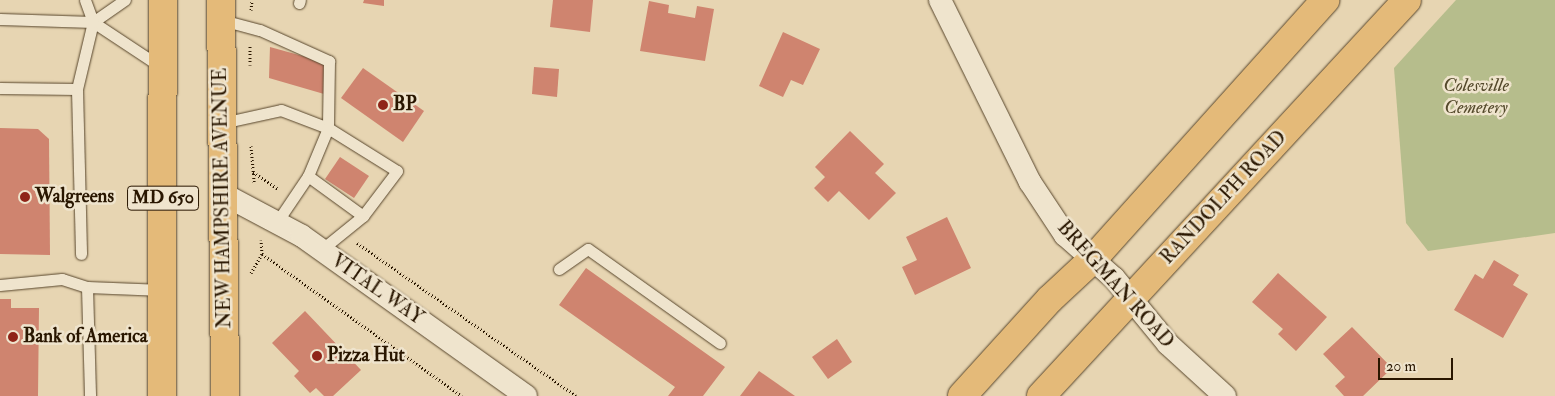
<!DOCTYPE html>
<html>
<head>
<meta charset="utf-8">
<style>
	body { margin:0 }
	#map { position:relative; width:1555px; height:396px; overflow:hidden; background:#e7d5b2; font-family:"IM FELL Double Pica",serif }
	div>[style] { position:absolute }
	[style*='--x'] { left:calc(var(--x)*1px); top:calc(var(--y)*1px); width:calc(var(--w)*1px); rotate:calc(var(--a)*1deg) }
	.green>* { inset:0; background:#b6bd8c }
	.building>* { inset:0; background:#cf846f }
	.path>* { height:3px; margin-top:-1.5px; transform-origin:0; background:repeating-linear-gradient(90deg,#291600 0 1px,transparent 0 3.5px) }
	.roads { filter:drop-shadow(0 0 1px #58462c) drop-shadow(0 0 1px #58462c) }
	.service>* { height:11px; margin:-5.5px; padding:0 5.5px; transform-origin:5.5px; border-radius:5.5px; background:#efe4cd }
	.minor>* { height:22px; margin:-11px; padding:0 11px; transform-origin:11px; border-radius:11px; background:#efe4cd }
	.primary>* { height:28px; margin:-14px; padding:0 14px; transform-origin:14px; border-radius:14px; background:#e4ba79 }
	.dots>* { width:14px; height:14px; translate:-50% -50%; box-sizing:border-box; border:2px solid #efe4cd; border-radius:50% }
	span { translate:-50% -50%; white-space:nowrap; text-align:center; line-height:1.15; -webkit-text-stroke:5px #efe4cd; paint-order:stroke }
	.shield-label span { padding:1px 4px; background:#efe4cd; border:1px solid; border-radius:4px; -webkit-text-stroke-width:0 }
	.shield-label { font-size:18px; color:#291600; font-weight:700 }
	.park-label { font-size:19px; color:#53482a; font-style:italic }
	.poi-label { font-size:19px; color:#291600; font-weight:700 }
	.left { translate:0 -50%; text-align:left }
	.street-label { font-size:19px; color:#291600 }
	.scale { position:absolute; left:1378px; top:358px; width:75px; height:22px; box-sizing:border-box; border:2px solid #291600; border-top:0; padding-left:6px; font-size:15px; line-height:18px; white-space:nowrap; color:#291600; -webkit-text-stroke:4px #efe4cd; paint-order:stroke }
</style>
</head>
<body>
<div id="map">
	<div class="green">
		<div style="clip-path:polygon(1456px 0,1555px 0,1555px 233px,1428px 251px,1406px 223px,1394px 68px)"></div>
	</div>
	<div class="building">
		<div style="clip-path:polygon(364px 0,384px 0,384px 6px,363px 3px)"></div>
		<div style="clip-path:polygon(553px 0,593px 0,590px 32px,550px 27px)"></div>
		<div style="clip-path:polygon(649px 1px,669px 5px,668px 13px,695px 18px,697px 6px,714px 9px,705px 61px,640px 51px)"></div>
		<div style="clip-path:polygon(783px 32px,820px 49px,803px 85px,791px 80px,783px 97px,759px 86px)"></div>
		<div style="clip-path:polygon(270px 47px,324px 62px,324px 94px,269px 78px)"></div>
		<div style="clip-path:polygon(534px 67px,559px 69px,557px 97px,532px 94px)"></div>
		<div style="clip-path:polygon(363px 68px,424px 111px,403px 142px,341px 98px)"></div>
		<div style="clip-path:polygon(0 128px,38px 129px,49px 139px,50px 255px,0 254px)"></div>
		<div style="clip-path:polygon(850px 131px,884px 164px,875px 173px,896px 193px,869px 220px,839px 191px,828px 202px,814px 188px,825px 177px,815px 167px)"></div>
		<div style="clip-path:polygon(340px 157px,369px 176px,354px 198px,325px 179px)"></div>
		<div style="clip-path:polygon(947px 217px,971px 268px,915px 295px,902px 267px,917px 260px,906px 237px)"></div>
		<div style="clip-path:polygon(1494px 260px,1519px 275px,1513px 285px,1528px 294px,1503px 338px,1454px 310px,1475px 274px,1483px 279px)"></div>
		<div style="clip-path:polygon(586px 268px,725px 367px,703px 396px,668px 396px,675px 387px,559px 305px)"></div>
		<div style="clip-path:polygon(1278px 273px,1327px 317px,1296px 351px,1278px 334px,1283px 329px,1252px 302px)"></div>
		<div style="clip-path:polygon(0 299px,11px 299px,11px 308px,39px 308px,38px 396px,0 396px)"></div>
		<div style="clip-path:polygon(305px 311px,361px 370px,333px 396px,324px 396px,316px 388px,310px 393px,294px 376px,299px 371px,272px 343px)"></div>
		<div style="clip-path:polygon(1352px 327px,1392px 368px,1363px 396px,1344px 396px,1335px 386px,1345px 377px,1323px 354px)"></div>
		<div style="clip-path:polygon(837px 339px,852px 362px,828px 379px,812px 357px)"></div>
		<div style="clip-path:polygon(759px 371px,795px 396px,740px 396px)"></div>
	</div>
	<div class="path">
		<div style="--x:251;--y:10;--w:10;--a:-84"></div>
		<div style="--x:250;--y:65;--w:19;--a:-90"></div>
		<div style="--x:251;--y:146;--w:38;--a:85"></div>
		<div style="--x:253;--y:172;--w:30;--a:34"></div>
		<div style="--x:357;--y:243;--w:267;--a:34.9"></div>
		<div style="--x:262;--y:254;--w:245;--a:35.4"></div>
		<div style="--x:251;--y:273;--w:22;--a:-60"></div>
		<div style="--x:262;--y:254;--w:14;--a:-94"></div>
	</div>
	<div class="roads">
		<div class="service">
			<div style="--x:299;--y:3;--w:3;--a:-72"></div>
			<div style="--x:0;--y:19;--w:93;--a:1.8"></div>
			<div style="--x:93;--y:22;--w:82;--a:33.5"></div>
			<div style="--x:222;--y:20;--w:39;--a:15"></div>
			<div style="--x:260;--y:30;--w:76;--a:24.2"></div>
			<div style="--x:329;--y:61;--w:67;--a:90.9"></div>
			<div style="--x:328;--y:128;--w:81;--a:31.9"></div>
			<div style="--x:397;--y:171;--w:56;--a:127.1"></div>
			<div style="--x:363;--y:216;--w:54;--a:141"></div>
			<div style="--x:93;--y:22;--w:39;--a:-35"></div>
			<div style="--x:0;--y:88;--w:77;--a:0.7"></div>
			<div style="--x:77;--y:89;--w:69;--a:-76.6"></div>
			<div style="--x:93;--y:22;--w:23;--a:-110"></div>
			<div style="--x:77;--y:89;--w:165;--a:88.6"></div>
			<div style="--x:222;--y:123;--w:60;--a:-12.4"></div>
			<div style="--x:281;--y:110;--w:50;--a:21"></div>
			<div style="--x:328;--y:128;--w:52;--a:112.6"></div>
			<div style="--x:308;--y:176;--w:68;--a:36"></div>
			<div style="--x:277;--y:222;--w:55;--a:-56"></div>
			<div style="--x:559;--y:269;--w:35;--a:-35"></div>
			<div style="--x:588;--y:249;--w:162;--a:35.5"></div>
			<div style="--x:0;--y:285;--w:62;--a:-5.5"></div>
			<div style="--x:62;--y:279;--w:26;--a:18"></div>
			<div style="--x:87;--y:287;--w:76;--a:2.3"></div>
			<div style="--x:87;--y:287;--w:109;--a:88.4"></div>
		</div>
		<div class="minor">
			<div style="--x:940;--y:0;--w:203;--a:63.7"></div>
			<div style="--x:1030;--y:182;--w:64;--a:56.6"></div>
			<div style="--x:1065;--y:235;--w:65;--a:41.3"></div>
			<div style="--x:1114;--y:278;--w:85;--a:50.7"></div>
			<div style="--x:1168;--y:344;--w:77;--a:42.4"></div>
			<div style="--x:223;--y:194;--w:89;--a:28"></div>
			<div style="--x:302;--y:236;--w:275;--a:35.5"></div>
		</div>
		<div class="primary">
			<div style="--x:221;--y:0;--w:396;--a:89.4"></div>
			<div style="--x:162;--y:396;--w:396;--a:-89.9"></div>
			<div style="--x:962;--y:396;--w:131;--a:-47.8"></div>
			<div style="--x:1050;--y:299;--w:59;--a:-42.9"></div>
			<div style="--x:1093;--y:259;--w:348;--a:-48.1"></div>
			<div style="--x:1041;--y:396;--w:539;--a:-47.25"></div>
		</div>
	</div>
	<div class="dots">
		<div style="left:383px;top:105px;background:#8f2418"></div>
		<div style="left:25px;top:197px;background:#8f2418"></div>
		<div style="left:13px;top:337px;background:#8f2418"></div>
		<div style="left:317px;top:356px;background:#8f2418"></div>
	</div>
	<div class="shield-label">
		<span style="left:163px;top:198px">MD 650</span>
	</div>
	<div class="park-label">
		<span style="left:1476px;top:97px">Colesville<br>Cemetery</span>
	</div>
	<div class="poi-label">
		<span class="left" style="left:393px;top:105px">BP</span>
		<span class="left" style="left:35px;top:197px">Walgreens</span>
		<span class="left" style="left:23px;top:337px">Bank of America</span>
		<span class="left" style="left:327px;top:356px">Pizza Hut</span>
	</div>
	<div class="street-label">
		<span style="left:223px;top:198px;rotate:-91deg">NEW HAMPSHIRE AVENUE</span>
		<span style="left:1224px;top:198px;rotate:-47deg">RANDOLPH ROAD</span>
		<span style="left:1115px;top:285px;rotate:48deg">BREGMAN ROAD</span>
		<span style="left:377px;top:290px;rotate:35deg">VITAL WAY</span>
	</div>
	<div class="scale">20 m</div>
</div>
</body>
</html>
